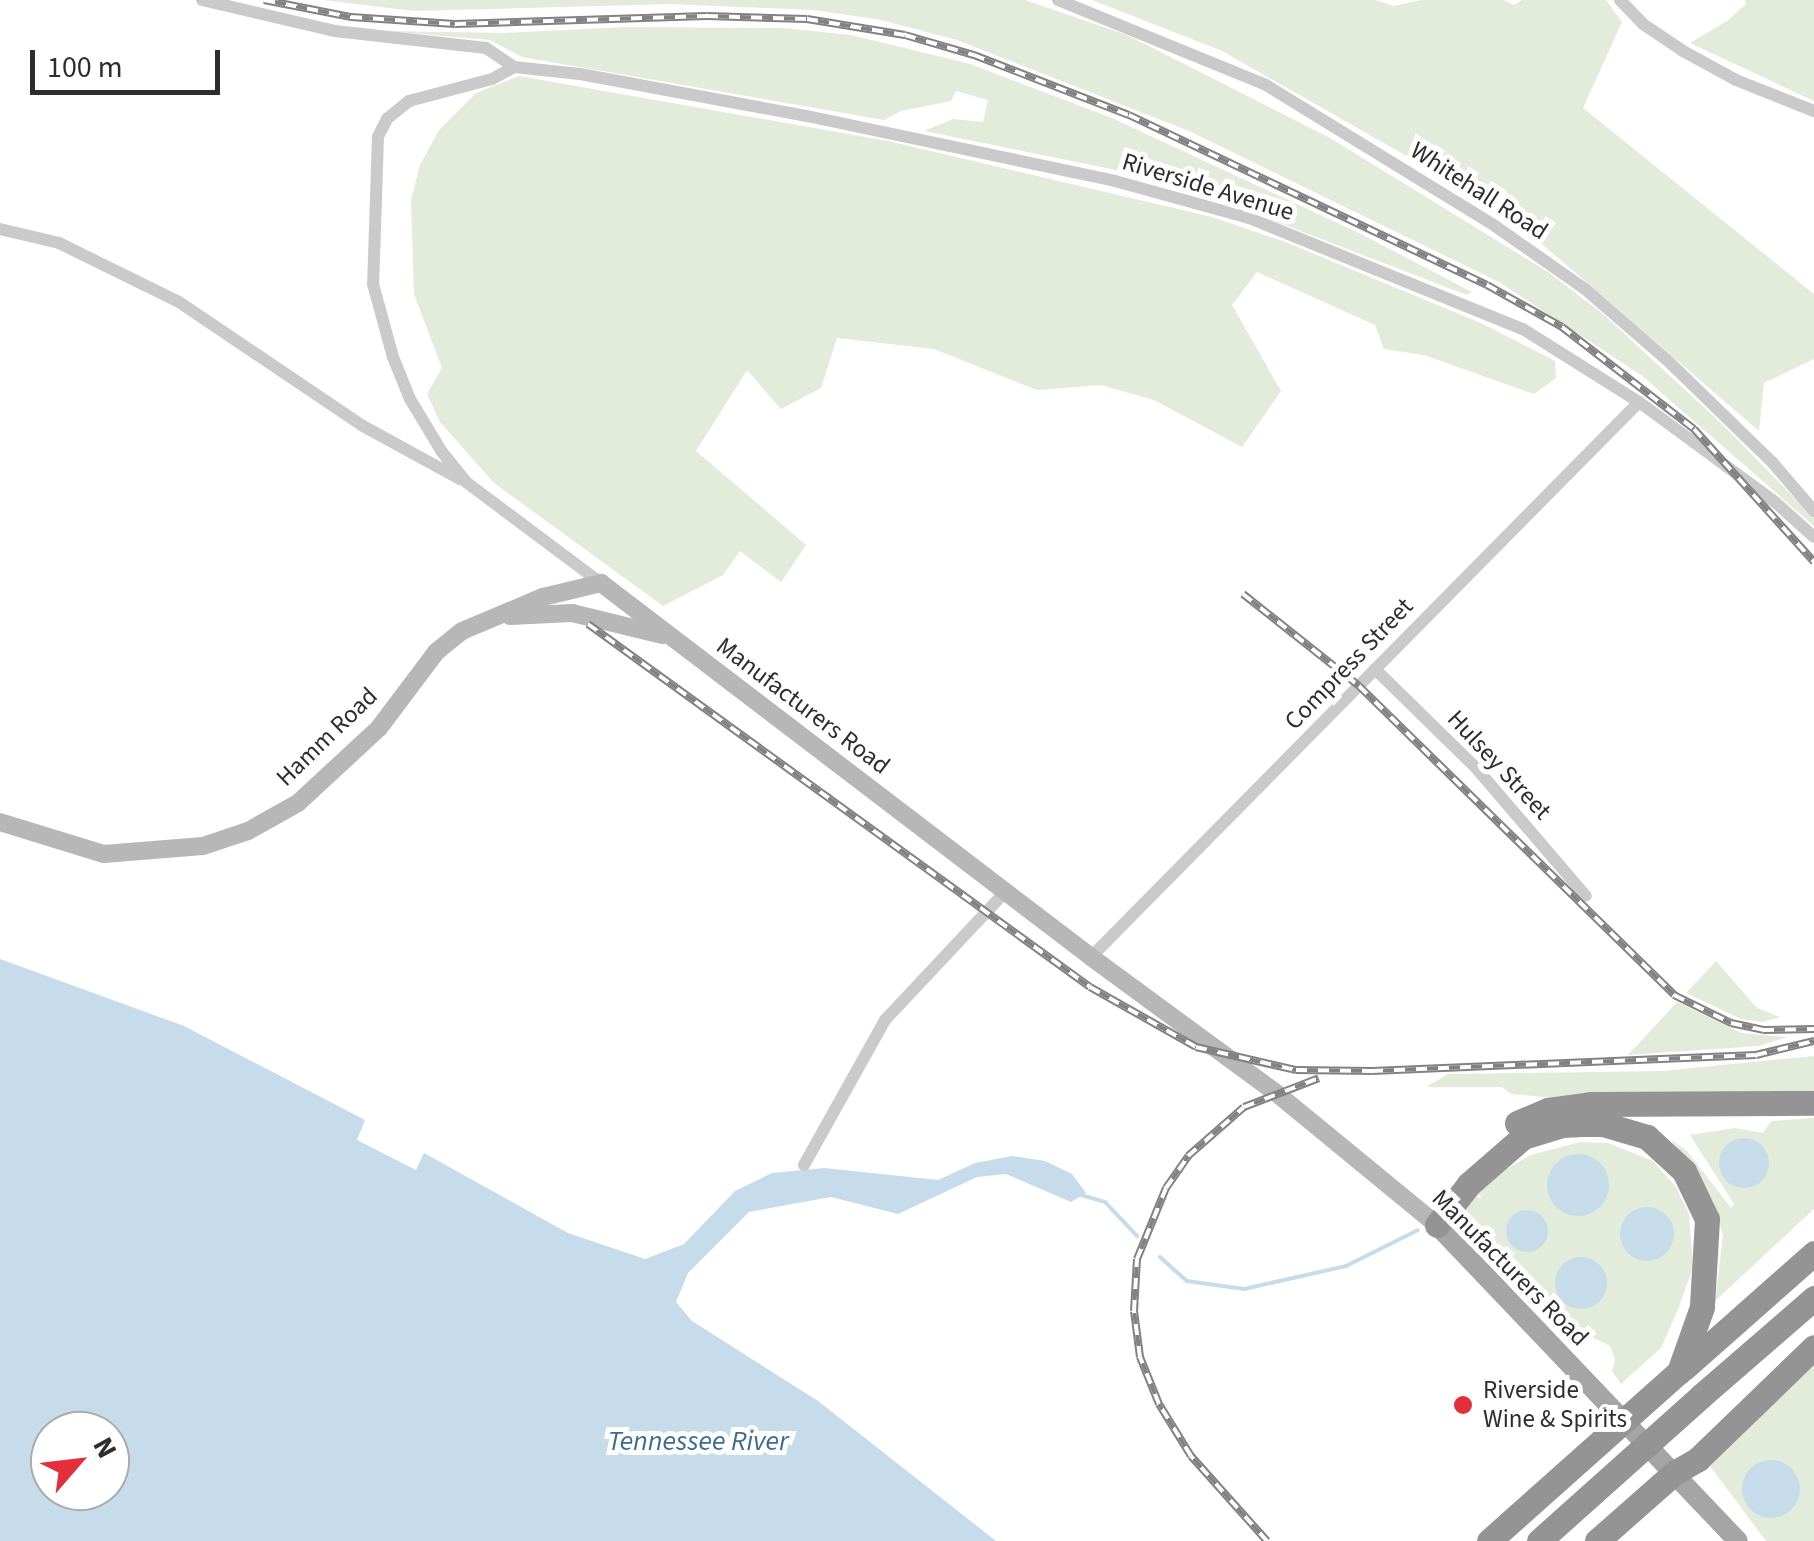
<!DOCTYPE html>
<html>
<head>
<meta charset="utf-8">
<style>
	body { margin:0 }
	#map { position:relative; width:1814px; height:1541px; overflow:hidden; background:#fff; font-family:"Source Sans 3",sans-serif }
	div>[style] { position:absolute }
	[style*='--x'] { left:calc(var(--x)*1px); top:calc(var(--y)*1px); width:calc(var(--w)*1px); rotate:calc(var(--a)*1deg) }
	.green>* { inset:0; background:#e3ebda }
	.water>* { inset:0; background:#c6dceb }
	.round { border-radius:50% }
	.stream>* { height:4px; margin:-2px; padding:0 2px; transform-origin:2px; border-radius:2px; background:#c6dceb }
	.minor>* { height:12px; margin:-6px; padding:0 6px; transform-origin:6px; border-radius:6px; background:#cacaca }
	.secondary>* { height:18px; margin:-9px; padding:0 9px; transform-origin:9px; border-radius:9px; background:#b7b7b7 }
	.primary>* { height:20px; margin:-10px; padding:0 10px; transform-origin:10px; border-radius:10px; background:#a5a5a5 }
	.motorway>* { height:25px; margin:-12.5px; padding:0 12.5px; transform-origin:12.5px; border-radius:12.5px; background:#949494 }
	.rail>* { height:8px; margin-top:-4px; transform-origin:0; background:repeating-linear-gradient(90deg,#fff 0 11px,#828282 0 22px); box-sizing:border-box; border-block:2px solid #828282 }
	.motorway-bridge>* { height:25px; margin:-12.5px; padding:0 12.5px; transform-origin:12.5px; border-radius:12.5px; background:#949494 }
	.dots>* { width:28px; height:28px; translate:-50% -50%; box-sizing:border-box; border:5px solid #fff; border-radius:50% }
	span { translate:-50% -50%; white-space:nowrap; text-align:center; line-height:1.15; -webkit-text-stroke:10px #fff; paint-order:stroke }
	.street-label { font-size:25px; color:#2d2d2d }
	.poi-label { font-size:25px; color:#2d2d2d }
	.left { translate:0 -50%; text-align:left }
	.water-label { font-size:28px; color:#3b6d8e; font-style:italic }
	.north { position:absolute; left:30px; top:1411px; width:100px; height:100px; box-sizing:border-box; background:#fff; border:2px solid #ababab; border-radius:50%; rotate:62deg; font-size:28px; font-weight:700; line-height:40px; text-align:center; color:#2d2d2d }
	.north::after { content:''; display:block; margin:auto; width:35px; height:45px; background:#e42e39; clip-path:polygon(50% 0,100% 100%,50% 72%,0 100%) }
	.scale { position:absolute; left:30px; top:50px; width:190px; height:45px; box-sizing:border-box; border:5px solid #2d2d2d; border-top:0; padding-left:12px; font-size:30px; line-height:35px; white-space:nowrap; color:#2d2d2d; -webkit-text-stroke:8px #fff; paint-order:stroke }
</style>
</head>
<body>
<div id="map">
	<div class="green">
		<div style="clip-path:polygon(323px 0,1025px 0,1127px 35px,1330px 138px,1548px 272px,1603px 314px,1723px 425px,1814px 518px,1814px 526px,1641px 375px,1499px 282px,1189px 131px,957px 40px,881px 20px,814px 10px,670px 4px,414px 11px)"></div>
		<div style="clip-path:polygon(1092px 0,1375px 0,1394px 6px,1421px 0,1503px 0,1514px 5px,1522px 0,1606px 0,1622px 22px,1583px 108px,1814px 294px,1814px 359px,1764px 383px,1759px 431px,1505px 212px,1222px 51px)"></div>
		<div style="clip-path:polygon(1745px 0,1814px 0,1814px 101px,1690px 43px,1727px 21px,1746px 4px)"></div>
		<div style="clip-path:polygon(627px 27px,783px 28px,851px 35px,970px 64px,1112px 118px,1361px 234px,1472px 292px,1467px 295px,1204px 194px,1111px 169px,924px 131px,953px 119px,983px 122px,988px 100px,956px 91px,951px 101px,901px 111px,884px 120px,522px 57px,490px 40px,386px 31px,503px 33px)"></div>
		<div style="clip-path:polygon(519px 76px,888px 141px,1212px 217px,1288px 243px,1481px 323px,1555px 361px,1556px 378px,1534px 394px,1424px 355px,1384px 349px,1375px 325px,1257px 272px,1232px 305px,1281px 391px,1242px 447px,1154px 400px,1101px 385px,1037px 390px,934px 349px,837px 338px,821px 388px,781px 409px,747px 370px,696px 451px,806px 545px,781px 582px,740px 551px,723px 575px,663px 606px,494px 483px,440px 422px,427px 394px,442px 368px,414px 294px,411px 200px,420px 165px,439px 130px,476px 93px)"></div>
		<div style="clip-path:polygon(1716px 961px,1757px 1008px,1780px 1017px,1763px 1022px,1741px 1019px,1686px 993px)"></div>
		<div style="clip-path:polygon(1677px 1002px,1742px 1033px,1787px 1037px,1759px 1046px,1628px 1055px)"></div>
		<div style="clip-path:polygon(1814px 1056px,1814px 1090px,1556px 1098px,1511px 1094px,1502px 1087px,1426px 1087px,1448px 1074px,1662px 1071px)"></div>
		<div style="clip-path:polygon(1814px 1118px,1814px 1209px,1715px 1301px,1723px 1236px,1714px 1203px,1693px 1166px,1670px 1139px,1687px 1151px,1731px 1208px,1734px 1204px,1690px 1135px,1735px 1128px,1763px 1133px,1771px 1121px)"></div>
		<div style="clip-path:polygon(1580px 1142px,1608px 1143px,1653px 1161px,1676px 1187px,1689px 1214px,1693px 1267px,1679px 1307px,1661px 1348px,1621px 1384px,1612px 1371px,1615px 1360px,1610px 1346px,1571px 1327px,1560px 1332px,1468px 1233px,1462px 1217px,1474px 1195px,1482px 1199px,1476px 1190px,1508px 1168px,1531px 1155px)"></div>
		<div style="clip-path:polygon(1814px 1366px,1814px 1541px,1766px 1541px,1707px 1462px)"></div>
	</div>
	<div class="water">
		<div style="clip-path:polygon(evenodd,0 959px,184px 1026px,365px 1120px,357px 1140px,416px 1170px,424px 1153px,568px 1233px,645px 1259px,684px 1244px,735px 1191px,772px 1173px,824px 1168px,938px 1180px,975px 1163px,1012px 1156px,1045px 1161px,1072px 1174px,1086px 1193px,1071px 1202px,1006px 1174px,977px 1177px,898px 1214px,831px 1197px,749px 1212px,688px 1273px,676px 1302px,692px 1321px,818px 1401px,996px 1541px,0 1541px,0 959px,50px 1431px,110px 1431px,110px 1491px,50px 1491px,50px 1431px)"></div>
		<div class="round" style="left:1719px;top:1138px;width:50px;height:50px"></div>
		<div class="round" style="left:1547px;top:1154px;width:62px;height:62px"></div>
		<div class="round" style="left:1620px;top:1207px;width:54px;height:54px"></div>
		<div class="round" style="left:1506px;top:1210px;width:42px;height:42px"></div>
		<div class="round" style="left:1555px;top:1257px;width:52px;height:52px"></div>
		<div class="round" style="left:1742px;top:1460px;width:58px;height:58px"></div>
	</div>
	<div class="stream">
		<div style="--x:1081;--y:1195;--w:25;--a:16"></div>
		<div style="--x:1105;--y:1202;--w:47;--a:46.7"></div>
		<div style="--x:1160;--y:1257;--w:36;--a:42"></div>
		<div style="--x:1187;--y:1281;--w:58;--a:8"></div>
		<div style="--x:1244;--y:1289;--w:105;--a:-12.7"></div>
		<div style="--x:1346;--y:1266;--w:80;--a:-26.6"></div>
	</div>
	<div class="minor">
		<div style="--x:202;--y:0;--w:137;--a:13.1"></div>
		<div style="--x:335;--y:31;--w:152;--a:6.4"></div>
		<div style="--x:486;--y:48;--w:34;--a:34"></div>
		<div style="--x:1058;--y:0;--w:225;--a:22.2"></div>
		<div style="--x:1266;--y:85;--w:269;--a:31.6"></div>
		<div style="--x:1495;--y:226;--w:110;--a:35"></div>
		<div style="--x:1585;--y:289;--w:108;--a:40.9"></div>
		<div style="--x:1667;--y:360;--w:146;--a:44.2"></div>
		<div style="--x:1772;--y:462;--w:65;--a:49.4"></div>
		<div style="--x:1620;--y:0;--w:33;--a:46"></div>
		<div style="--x:1643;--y:24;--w:48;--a:34"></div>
		<div style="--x:1683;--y:51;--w:60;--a:28.7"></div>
		<div style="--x:1736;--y:80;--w:84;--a:21.7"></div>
		<div style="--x:514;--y:67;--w:66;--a:6.1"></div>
		<div style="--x:580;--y:74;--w:231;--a:10.5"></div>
		<div style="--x:807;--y:116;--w:315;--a:11.9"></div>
		<div style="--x:1115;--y:181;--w:139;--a:15.4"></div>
		<div style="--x:1249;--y:218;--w:296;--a:22.1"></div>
		<div style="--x:1523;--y:329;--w:137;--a:32.2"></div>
		<div style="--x:1639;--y:402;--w:169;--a:36.3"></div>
		<div style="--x:1775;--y:502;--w:52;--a:41.9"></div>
		<div style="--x:514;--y:67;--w:25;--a:151"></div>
		<div style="--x:492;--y:79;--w:86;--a:165.2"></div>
		<div style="--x:409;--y:101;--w:28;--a:141"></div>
		<div style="--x:387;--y:119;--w:20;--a:117"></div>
		<div style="--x:378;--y:137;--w:147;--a:91.9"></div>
		<div style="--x:373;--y:284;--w:76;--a:74.7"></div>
		<div style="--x:393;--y:357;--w:45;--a:68"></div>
		<div style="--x:410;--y:399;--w:62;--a:58.9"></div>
		<div style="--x:442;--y:452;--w:38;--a:51"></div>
		<div style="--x:466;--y:482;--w:169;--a:36.8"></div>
		<div style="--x:0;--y:229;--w:61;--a:13.3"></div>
		<div style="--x:59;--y:243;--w:134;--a:26.2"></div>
		<div style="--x:179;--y:302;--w:222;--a:34"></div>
		<div style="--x:363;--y:426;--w:111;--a:28.7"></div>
		<div style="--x:1375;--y:669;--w:143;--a:44.4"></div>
		<div style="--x:1477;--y:769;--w:167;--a:49.4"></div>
		<div style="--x:1091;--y:957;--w:780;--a:-45.36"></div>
		<div style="--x:804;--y:1165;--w:166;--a:-60.8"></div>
		<div style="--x:885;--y:1020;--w:177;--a:-46.8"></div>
	</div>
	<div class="secondary">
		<div style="--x:510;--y:616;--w:62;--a:-2.8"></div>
		<div style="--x:572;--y:613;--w:93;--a:13.7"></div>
		<div style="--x:0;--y:822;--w:109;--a:17.1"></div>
		<div style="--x:104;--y:854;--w:99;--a:-4.6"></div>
		<div style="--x:203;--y:846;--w:47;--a:-18.4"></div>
		<div style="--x:248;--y:831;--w:57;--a:-29.2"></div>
		<div style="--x:298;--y:803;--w:110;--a:-42.8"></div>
		<div style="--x:379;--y:728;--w:95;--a:-53.1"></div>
		<div style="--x:436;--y:652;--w:33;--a:-39"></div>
		<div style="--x:462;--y:631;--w:88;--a:-22.8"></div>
		<div style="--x:543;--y:597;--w:60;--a:-13.6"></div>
		<div style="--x:601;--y:583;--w:616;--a:37.35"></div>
		<div style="--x:1091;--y:957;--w:228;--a:36.3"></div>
		<div style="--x:1275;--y:1092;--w:210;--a:39.4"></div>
	</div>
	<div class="primary">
		<div style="--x:1437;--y:1225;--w:436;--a:46.4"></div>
	</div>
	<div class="motorway">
		<div style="--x:1517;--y:1123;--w:34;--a:-23"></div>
		<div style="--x:1548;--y:1110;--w:43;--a:-7.9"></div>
		<div style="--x:1591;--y:1104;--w:223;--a:-0.3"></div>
		<div style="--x:1437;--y:1225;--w:52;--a:-52"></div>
		<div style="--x:1469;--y:1184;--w:72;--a:-41"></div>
		<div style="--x:1523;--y:1137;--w:41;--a:-17.1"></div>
		<div style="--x:1562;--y:1125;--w:21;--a:-3"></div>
		<div style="--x:1583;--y:1124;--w:20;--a:0"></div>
		<div style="--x:1603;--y:1124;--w:46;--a:16.5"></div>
		<div style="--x:1647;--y:1137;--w:50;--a:42.6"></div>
		<div style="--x:1684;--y:1171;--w:53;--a:64.4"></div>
		<div style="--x:1707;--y:1219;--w:88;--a:93.3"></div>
		<div style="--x:1702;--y:1307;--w:69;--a:109.5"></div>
		<div style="--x:1683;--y:1369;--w:175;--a:-41.5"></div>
		<div style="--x:1701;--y:1396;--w:150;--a:-40.9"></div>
		<div style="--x:1597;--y:1541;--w:103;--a:-41.4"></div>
		<div style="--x:1674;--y:1473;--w:28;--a:-30"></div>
		<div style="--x:1698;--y:1459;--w:161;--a:-44"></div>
	</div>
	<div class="rail">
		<div style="--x:264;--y:0;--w:89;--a:11.1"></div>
		<div style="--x:351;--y:17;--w:104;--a:3.9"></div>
		<div style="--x:455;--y:24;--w:252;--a:-1.8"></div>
		<div style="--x:707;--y:16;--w:100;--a:1.7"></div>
		<div style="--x:807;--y:19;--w:99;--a:9.3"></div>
		<div style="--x:905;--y:35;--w:72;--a:16.2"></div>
		<div style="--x:974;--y:55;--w:166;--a:21.2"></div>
		<div style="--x:1129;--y:115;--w:396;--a:25.4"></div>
		<div style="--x:1487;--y:285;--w:86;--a:29.2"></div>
		<div style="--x:1562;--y:327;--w:167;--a:37.7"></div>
		<div style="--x:1694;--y:429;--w:179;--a:47.9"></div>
		<div style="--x:1243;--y:594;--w:148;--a:38.4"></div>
		<div style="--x:1359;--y:686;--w:441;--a:44.4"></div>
		<div style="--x:1674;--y:995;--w:64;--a:26.2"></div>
		<div style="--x:1731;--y:1023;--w:33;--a:12"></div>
		<div style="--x:1763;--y:1030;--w:51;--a:-1.1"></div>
		<div style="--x:588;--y:624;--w:619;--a:35.87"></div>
		<div style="--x:1090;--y:987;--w:122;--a:29.5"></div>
		<div style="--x:1196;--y:1047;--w:103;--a:13"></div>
		<div style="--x:1296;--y:1070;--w:76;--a:0.8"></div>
		<div style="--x:1372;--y:1071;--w:384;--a:-2.4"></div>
		<div style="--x:1756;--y:1055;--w:60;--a:-13.6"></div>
		<div style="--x:1267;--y:1541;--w:114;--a:-131.8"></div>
		<div style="--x:1191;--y:1456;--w:61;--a:-121.6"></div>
		<div style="--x:1159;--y:1404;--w:51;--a:-112"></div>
		<div style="--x:1140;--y:1357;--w:46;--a:-97.4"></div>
		<div style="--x:1134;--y:1311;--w:52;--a:-86.7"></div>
		<div style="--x:1137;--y:1259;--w:77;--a:-67.8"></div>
		<div style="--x:1166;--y:1188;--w:39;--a:-55"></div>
		<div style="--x:1188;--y:1156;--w:74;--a:-41.2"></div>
		<div style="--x:1244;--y:1107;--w:80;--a:-21.1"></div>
	</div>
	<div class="motorway-bridge">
		<div style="--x:1489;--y:1541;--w:254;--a:-41.7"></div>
		<div style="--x:1539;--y:1541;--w:217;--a:-41.8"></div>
	</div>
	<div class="dots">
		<div style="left:1463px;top:1405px;background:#e42e39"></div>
	</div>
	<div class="street-label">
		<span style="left:1208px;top:187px;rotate:17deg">Riverside Avenue</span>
		<span style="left:1479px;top:191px;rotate:33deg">Whitehall Road</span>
		<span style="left:1349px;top:664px;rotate:-46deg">Compress Street</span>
		<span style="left:803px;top:706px;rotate:37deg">Manufacturers Road</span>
		<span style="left:327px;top:737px;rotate:-44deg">Hamm Road</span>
		<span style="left:1499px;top:765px;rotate:47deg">Hulsey Street</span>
		<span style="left:1510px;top:1268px;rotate:45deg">Manufacturers Road</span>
	</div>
	<div class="poi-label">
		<span class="left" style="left:1483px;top:1405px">Riverside<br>Wine &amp; Spirits</span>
	</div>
	<div class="water-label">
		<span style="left:698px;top:1441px">Tennessee River</span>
	</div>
	<div class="north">N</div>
	<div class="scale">100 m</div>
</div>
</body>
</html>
